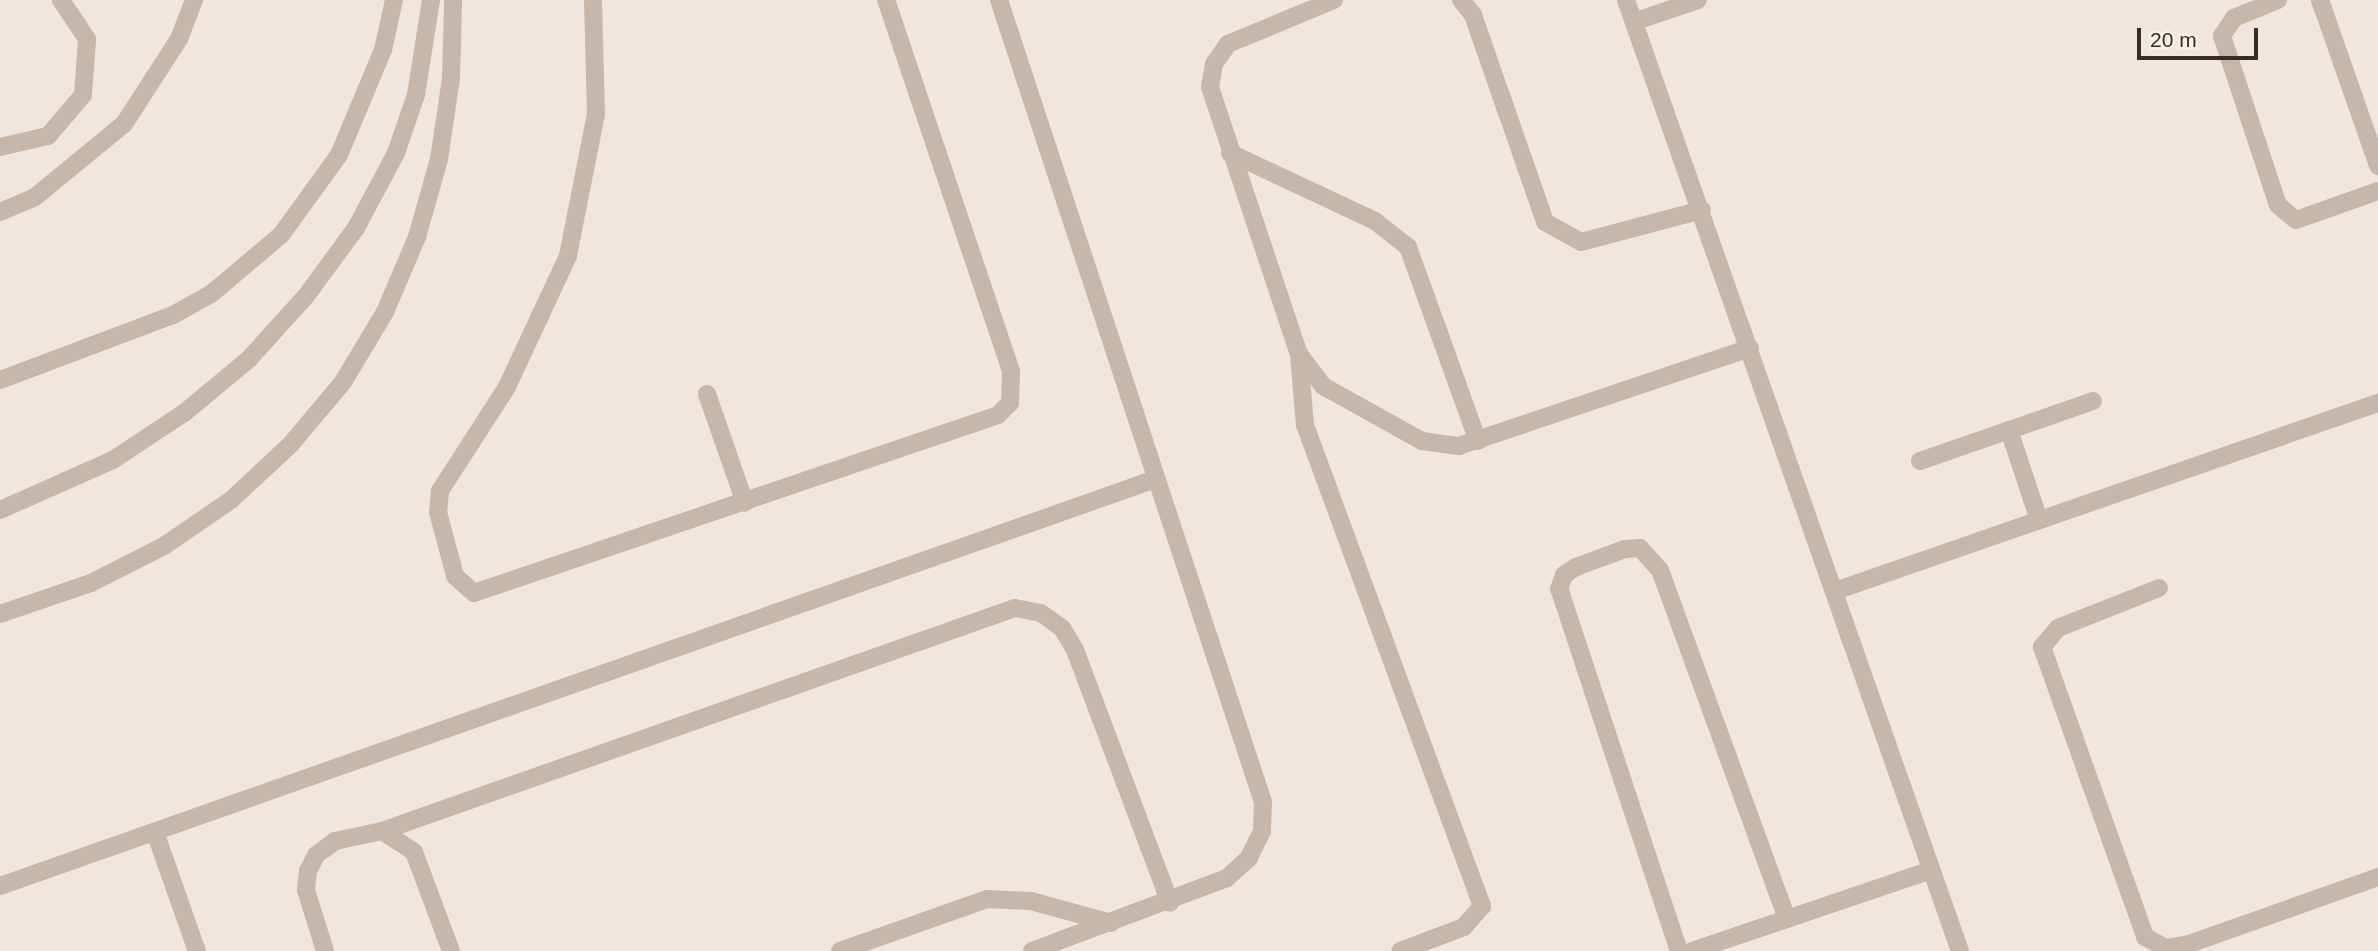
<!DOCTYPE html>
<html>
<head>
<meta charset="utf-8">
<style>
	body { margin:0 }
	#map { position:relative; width:2378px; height:951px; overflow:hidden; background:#f0e6dd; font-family:Arial,sans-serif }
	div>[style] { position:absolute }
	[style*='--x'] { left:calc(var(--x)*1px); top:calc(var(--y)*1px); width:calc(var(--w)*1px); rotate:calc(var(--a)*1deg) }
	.minor>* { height:18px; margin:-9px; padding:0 9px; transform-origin:9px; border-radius:9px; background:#c7b6aa }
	span { translate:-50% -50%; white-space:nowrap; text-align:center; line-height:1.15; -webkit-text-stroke:7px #f8f0e9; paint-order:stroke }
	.scale { position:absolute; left:2137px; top:28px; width:121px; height:32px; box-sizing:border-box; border:4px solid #352c29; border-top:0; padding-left:9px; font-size:21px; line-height:24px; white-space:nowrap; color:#352c29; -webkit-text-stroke:5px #f8f0e9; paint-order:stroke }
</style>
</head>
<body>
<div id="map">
	<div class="minor">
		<div style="--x:593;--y:0;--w:114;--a:88.5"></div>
		<div style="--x:596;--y:114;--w:145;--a:101.2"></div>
		<div style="--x:568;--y:256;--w:145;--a:115"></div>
		<div style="--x:507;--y:387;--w:124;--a:122.8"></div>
		<div style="--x:440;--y:491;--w:21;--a:95"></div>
		<div style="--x:438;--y:512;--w:66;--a:75.1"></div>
		<div style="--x:455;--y:576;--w:25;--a:42"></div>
		<div style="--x:474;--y:593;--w:553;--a:-18.76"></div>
		<div style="--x:998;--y:415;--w:17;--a:-45"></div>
		<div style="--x:1010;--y:403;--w:32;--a:-88"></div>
		<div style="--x:1011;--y:371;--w:391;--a:-108.6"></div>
		<div style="--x:999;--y:0;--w:844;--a:71.78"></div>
		<div style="--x:1263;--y:802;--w:29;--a:92"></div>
		<div style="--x:1262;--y:831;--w:30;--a:116"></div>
		<div style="--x:1249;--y:858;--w:30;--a:138"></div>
		<div style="--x:1227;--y:878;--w:208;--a:159.5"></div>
		<div style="--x:1334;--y:0;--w:115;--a:157.5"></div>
		<div style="--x:1228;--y:44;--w:24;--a:125"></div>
		<div style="--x:1214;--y:64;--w:23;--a:100"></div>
		<div style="--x:1210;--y:87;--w:281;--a:71.6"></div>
		<div style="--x:1299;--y:354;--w:40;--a:53"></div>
		<div style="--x:1323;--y:386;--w:113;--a:29.1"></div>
		<div style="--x:1422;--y:441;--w:37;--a:8"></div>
		<div style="--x:1459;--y:446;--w:307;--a:-18.6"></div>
		<div style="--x:1461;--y:0;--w:19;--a:51"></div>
		<div style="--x:1473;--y:15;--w:219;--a:70.8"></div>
		<div style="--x:1545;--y:222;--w:41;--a:29.1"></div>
		<div style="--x:1581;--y:242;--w:125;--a:-14.8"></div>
		<div style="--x:1626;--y:0;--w:1008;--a:70.65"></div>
		<div style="--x:2278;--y:0;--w:48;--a:157.8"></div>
		<div style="--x:2234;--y:18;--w:22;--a:124"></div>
		<div style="--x:2222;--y:36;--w:178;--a:71.7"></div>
		<div style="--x:2278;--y:205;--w:23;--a:40"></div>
		<div style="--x:2296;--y:220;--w:87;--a:-19.5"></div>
		<div style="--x:2320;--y:0;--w:176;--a:70.7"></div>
		<div style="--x:1636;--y:21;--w:65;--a:-18.7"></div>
		<div style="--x:0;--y:147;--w:49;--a:-12.9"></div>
		<div style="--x:48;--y:136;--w:54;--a:-49.5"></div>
		<div style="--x:83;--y:95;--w:56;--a:-85.9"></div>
		<div style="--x:87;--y:39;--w:47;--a:-123.7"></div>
		<div style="--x:1230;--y:153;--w:160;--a:25.1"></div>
		<div style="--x:1375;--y:221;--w:42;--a:38.2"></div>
		<div style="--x:1408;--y:247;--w:206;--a:70.2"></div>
		<div style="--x:0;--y:212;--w:38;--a:-23"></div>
		<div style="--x:35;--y:197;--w:115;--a:-39.4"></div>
		<div style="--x:124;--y:124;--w:101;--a:-57.1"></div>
		<div style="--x:179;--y:39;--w:42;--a:-69"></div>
		<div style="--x:1299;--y:354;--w:71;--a:85.2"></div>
		<div style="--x:1305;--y:425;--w:513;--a:69.8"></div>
		<div style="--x:1482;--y:906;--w:28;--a:131"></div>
		<div style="--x:1464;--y:927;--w:68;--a:159.4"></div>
		<div style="--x:0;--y:380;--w:185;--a:-20.6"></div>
		<div style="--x:173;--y:315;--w:43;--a:-28.9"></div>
		<div style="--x:211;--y:294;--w:92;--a:-40.1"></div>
		<div style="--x:281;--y:235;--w:99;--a:-54.1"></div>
		<div style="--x:339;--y:155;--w:114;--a:-67.3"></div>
		<div style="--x:383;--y:50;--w:51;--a:-77.6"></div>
		<div style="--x:707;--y:394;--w:115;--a:70.8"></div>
		<div style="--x:2009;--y:430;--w:95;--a:71.6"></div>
		<div style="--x:1920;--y:461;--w:183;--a:-19.1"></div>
		<div style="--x:0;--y:510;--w:124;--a:-23.9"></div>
		<div style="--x:113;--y:460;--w:85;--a:-33.5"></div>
		<div style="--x:184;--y:413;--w:85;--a:-39.7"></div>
		<div style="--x:249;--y:359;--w:85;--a:-47.9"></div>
		<div style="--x:306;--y:296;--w:84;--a:-53.7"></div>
		<div style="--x:356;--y:228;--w:85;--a:-61.9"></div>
		<div style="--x:396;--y:153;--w:61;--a:-71"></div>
		<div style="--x:416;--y:95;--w:96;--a:-81"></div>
		<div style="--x:2159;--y:588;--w:109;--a:158.4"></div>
		<div style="--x:2058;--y:628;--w:25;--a:130"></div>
		<div style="--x:2042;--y:647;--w:308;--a:70.4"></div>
		<div style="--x:2145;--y:937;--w:24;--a:28"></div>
		<div style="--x:2166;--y:948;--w:23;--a:-10"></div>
		<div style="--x:2189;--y:944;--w:201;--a:-19.5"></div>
		<div style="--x:1835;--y:591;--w:575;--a:-19.1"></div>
		<div style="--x:0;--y:614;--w:96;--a:-18.8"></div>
		<div style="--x:91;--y:583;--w:82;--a:-26.9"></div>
		<div style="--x:164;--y:546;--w:81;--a:-34.5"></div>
		<div style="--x:231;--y:500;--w:82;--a:-43"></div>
		<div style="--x:291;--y:444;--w:81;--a:-50"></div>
		<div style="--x:343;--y:382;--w:82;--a:-59"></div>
		<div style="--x:385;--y:312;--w:82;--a:-66.9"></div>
		<div style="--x:417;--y:237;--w:81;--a:-74.2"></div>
		<div style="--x:439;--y:159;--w:81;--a:-81.5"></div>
		<div style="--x:451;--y:79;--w:79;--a:-88.5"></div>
		<div style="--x:382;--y:831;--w:671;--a:-19.41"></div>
		<div style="--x:1015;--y:608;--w:26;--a:11"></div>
		<div style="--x:1041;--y:613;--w:26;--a:36"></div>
		<div style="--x:1062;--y:628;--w:26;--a:59"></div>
		<div style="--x:1075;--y:650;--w:270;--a:69.4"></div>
		<div style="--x:155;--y:832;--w:126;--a:70.6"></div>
		<div style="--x:0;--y:886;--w:1222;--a:-19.4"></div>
		<div style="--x:325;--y:951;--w:64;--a:-107.3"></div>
		<div style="--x:306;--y:890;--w:19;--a:-84"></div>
		<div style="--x:308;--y:871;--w:18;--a:-63"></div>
		<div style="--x:316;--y:855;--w:24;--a:-36"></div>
		<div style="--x:335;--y:841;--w:48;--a:-12"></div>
		<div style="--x:382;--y:831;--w:38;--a:33"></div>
		<div style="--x:414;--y:852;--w:106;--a:69.5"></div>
		<div style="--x:840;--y:951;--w:156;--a:-19.5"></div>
		<div style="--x:987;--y:899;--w:44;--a:2.6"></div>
		<div style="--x:1031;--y:901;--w:83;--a:15.4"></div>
		<div style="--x:1679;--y:951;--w:381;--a:-108.3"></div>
		<div style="--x:1559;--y:589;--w:15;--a:-70"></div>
		<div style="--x:1564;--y:575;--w:14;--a:-34"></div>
		<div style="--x:1576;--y:567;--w:52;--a:-20.2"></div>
		<div style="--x:1625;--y:549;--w:15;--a:-4"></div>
		<div style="--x:1640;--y:548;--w:30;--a:48"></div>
		<div style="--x:1660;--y:570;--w:371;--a:70"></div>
		<div style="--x:1692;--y:951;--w:252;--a:-18.7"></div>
	</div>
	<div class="scale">20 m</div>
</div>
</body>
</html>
